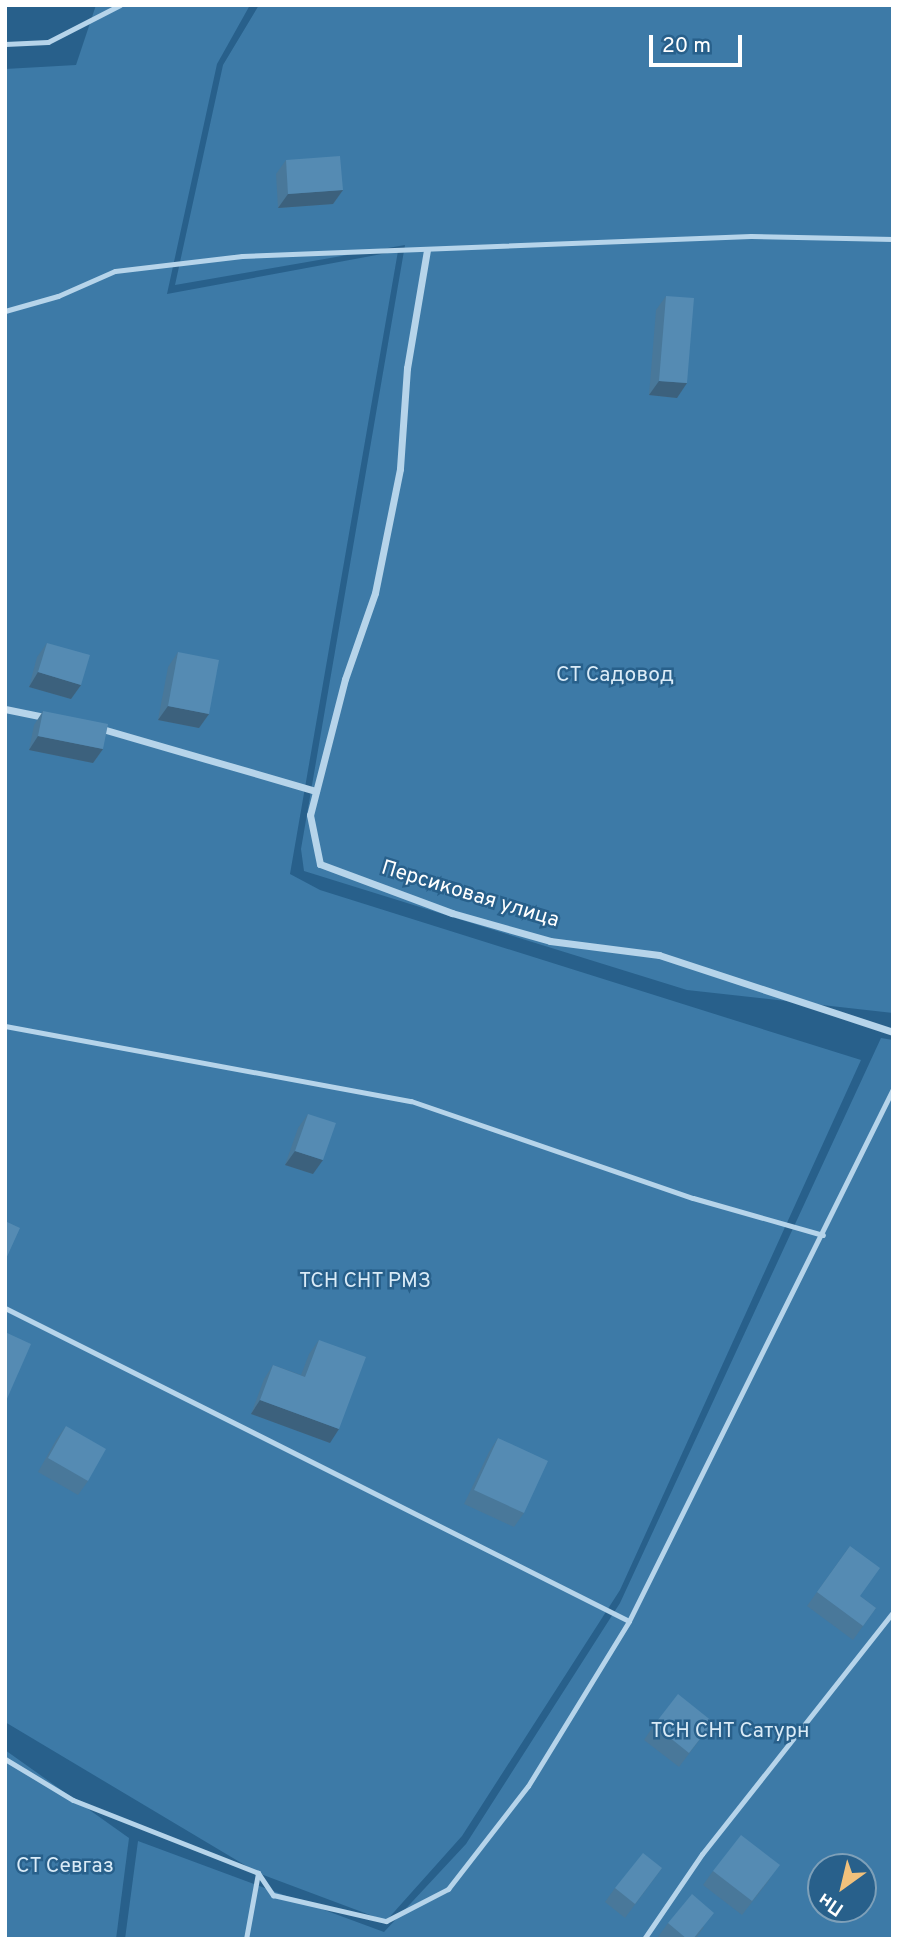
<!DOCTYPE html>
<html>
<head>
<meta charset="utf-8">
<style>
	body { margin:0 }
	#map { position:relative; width:898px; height:1944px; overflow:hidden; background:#28608b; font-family:Overpass,sans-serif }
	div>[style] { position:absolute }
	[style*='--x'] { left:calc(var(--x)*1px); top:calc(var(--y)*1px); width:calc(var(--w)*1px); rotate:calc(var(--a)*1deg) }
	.green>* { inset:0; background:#3d7aa7 }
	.service>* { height:5px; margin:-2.5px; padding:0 2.5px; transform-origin:2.5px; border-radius:2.5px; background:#b6d4ea }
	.minor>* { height:7px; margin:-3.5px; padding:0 3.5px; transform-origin:3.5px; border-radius:3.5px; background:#b6d4ea }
	.wall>* { inset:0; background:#49789a }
	.shaded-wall>* { inset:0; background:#3c617d }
	.building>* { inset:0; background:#558bb3 }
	span { translate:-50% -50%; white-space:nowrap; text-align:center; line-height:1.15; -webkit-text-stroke:5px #28608b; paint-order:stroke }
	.park-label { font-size:21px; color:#daebf7 }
	.street-label { font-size:21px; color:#fff }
	.frame { position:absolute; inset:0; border:7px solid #fff; pointer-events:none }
	.north { position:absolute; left:807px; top:1853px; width:70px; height:70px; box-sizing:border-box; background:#28608b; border:2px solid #7ea0b9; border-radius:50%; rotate:214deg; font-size:19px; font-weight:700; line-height:28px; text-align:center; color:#fff }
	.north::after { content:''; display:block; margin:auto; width:24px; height:32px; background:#f1c17c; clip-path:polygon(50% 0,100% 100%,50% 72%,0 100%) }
	.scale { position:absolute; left:649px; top:35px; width:93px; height:32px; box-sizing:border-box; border:4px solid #fff; border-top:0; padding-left:9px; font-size:21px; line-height:24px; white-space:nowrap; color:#fff; -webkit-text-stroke:5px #28608b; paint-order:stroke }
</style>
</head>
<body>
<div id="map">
	<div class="green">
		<div style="clip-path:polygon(96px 5px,250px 5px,217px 64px,167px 294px,398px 251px,290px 874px,320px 890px,861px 1060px,620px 1590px,462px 1836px,386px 1921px,258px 1873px,5px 1722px,5px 69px,76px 65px)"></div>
		<div style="clip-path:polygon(259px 5px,893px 5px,893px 1013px,687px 990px,304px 871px,301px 849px,405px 245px,175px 285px,223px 65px)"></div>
		<div style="clip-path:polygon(evenodd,881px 1038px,893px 1040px,893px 1939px,125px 1939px,138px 1841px,384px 1932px,466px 1844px,620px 1603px,881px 1038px,821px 1867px,863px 1867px,863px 1909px,821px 1909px,821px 1867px)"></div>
		<div style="clip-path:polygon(5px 1750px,129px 1838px,116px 1939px,5px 1939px)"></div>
	</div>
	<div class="service">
		<div style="--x:5;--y:44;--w:43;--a:-2.7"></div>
		<div style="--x:48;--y:42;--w:81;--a:-27.2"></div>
		<div style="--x:5;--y:311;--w:55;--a:-15.8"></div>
		<div style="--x:58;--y:296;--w:62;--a:-23.7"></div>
		<div style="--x:115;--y:271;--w:128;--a:-6.7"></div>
		<div style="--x:242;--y:256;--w:509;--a:-2.25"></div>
		<div style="--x:751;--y:236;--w:142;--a:1.2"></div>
		<div style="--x:5;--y:1026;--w:413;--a:10.5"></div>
		<div style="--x:411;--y:1101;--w:298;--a:19"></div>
		<div style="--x:693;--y:1198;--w:135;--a:15.9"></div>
		<div style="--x:5;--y:1308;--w:698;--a:26.64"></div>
		<div style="--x:5;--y:1759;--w:79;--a:31.1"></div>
		<div style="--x:73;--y:1800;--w:199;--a:21.5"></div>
		<div style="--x:258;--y:1873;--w:27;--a:56"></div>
		<div style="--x:273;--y:1895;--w:116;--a:13"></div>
		<div style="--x:386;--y:1921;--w:70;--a:-27.3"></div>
		<div style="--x:448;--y:1889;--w:130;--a:-52.2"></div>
		<div style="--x:528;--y:1786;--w:193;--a:-58.5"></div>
		<div style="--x:629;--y:1621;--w:594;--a:-63.61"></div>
		<div style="--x:246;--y:1939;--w:67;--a:-79.7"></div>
		<div style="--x:644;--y:1939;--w:103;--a:-55.7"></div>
		<div style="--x:702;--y:1854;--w:308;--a:-51.7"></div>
	</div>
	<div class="minor">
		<div style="--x:427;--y:250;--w:120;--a:99.6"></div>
		<div style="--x:407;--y:368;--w:101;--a:94"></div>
		<div style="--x:400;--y:469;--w:126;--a:101.4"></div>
		<div style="--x:375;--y:593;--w:91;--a:109.2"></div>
		<div style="--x:345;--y:679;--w:140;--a:104.4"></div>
		<div style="--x:310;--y:815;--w:50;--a:78.5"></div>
		<div style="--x:320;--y:864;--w:141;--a:20.4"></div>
		<div style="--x:452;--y:913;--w:102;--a:15.9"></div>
		<div style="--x:550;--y:941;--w:110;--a:7.3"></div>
		<div style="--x:659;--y:955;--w:246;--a:18.2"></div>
		<div style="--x:5;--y:709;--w:45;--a:11.6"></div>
		<div style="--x:99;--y:728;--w:226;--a:16.2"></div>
	</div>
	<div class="wall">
		<div style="clip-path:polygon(286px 160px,343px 190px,333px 204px,278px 208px,276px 174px)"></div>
		<div style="clip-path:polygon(666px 296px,687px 383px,677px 398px,649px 395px,656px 310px)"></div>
		<div style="clip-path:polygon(47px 643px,81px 685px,71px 699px,29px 687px,37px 657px)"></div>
		<div style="clip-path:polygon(178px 652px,209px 714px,199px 728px,158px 720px,168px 667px)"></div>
		<div style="clip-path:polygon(43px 711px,103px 749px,93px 763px,29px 750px,34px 725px)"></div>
		<div style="clip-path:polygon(308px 1114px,313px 1174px,285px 1165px,298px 1128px)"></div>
		<div style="clip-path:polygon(319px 1340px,330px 1443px,251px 1414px,264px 1379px,273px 1365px,301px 1375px,309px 1354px)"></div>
		<div style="clip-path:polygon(66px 1426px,88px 1481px,78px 1495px,38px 1472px,56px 1440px)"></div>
		<div style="clip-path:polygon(498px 1438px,524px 1513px,514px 1527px,464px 1504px,489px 1452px)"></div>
		<div style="clip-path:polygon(850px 1546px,860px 1596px,876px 1608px,853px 1640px,807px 1606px)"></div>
		<div style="clip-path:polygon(713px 1722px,679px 1767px,644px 1740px,654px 1725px)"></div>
		<div style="clip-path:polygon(662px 1868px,625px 1918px,605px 1902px,615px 1888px)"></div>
		<div style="clip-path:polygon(713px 1871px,770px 1879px,742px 1915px,703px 1885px)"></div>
		<div style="clip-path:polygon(668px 1923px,704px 1927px,695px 1939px,660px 1939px,658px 1937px)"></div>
	</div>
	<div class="shaded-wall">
		<div style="clip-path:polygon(343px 190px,333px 204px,278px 208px,288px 194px)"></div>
		<div style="clip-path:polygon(659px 381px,687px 383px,677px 398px,649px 395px)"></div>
		<div style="clip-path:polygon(38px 672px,81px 685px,71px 699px,29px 687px)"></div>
		<div style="clip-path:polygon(168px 706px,209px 714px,199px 728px,158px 720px)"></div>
		<div style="clip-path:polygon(38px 736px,103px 749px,93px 763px,29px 750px)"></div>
		<div style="clip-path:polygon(295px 1151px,323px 1160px,313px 1174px,285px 1165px)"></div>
		<div style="clip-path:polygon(260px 1400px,339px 1429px,330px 1443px,251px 1414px)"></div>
	</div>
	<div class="building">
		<div style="clip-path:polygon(340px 156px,343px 190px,288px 194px,286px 160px)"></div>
		<div style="clip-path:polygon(666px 296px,694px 298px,687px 383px,659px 381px)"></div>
		<div style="clip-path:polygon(47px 643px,90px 655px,81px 685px,38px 672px)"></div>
		<div style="clip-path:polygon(178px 652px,219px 660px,209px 714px,168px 706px)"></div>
		<div style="clip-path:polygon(43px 711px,108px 724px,103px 749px,38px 736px)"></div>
		<div style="clip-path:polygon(308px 1114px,336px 1123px,323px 1160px,295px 1151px)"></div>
		<div style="clip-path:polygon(5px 1221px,20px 1228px,5px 1261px)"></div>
		<div style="clip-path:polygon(5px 1332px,31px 1344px,6px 1401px,5px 1401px)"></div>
		<div style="clip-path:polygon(319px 1340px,366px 1357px,339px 1429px,260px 1400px,273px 1365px,305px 1377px)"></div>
		<div style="clip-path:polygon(66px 1426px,106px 1449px,88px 1481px,48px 1458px)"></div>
		<div style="clip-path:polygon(498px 1438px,548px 1461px,524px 1513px,474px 1490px)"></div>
		<div style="clip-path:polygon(850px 1546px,880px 1568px,860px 1596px,876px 1608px,863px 1626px,817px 1592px)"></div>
		<div style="clip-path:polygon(678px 1694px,713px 1722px,689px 1753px,654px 1725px)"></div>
		<div style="clip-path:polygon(741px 1835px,780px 1865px,752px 1901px,713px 1871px)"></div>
		<div style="clip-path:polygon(643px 1853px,662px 1868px,635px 1904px,615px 1888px)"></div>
		<div style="clip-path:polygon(692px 1894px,714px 1913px,693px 1939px,687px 1939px,668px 1923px)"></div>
	</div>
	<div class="park-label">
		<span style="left:615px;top:676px">СТ Садовод</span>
		<span style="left:365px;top:1282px">ТСН СНТ РМЗ</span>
		<span style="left:730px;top:1732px">ТСН СНТ Сатурн</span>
		<span style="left:65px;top:1867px">СТ Севгаз</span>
	</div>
	<div class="street-label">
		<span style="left:470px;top:895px;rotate:17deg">Персиковая улица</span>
	</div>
	<div class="frame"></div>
	<div class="north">Пн</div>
	<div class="scale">20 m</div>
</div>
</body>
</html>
